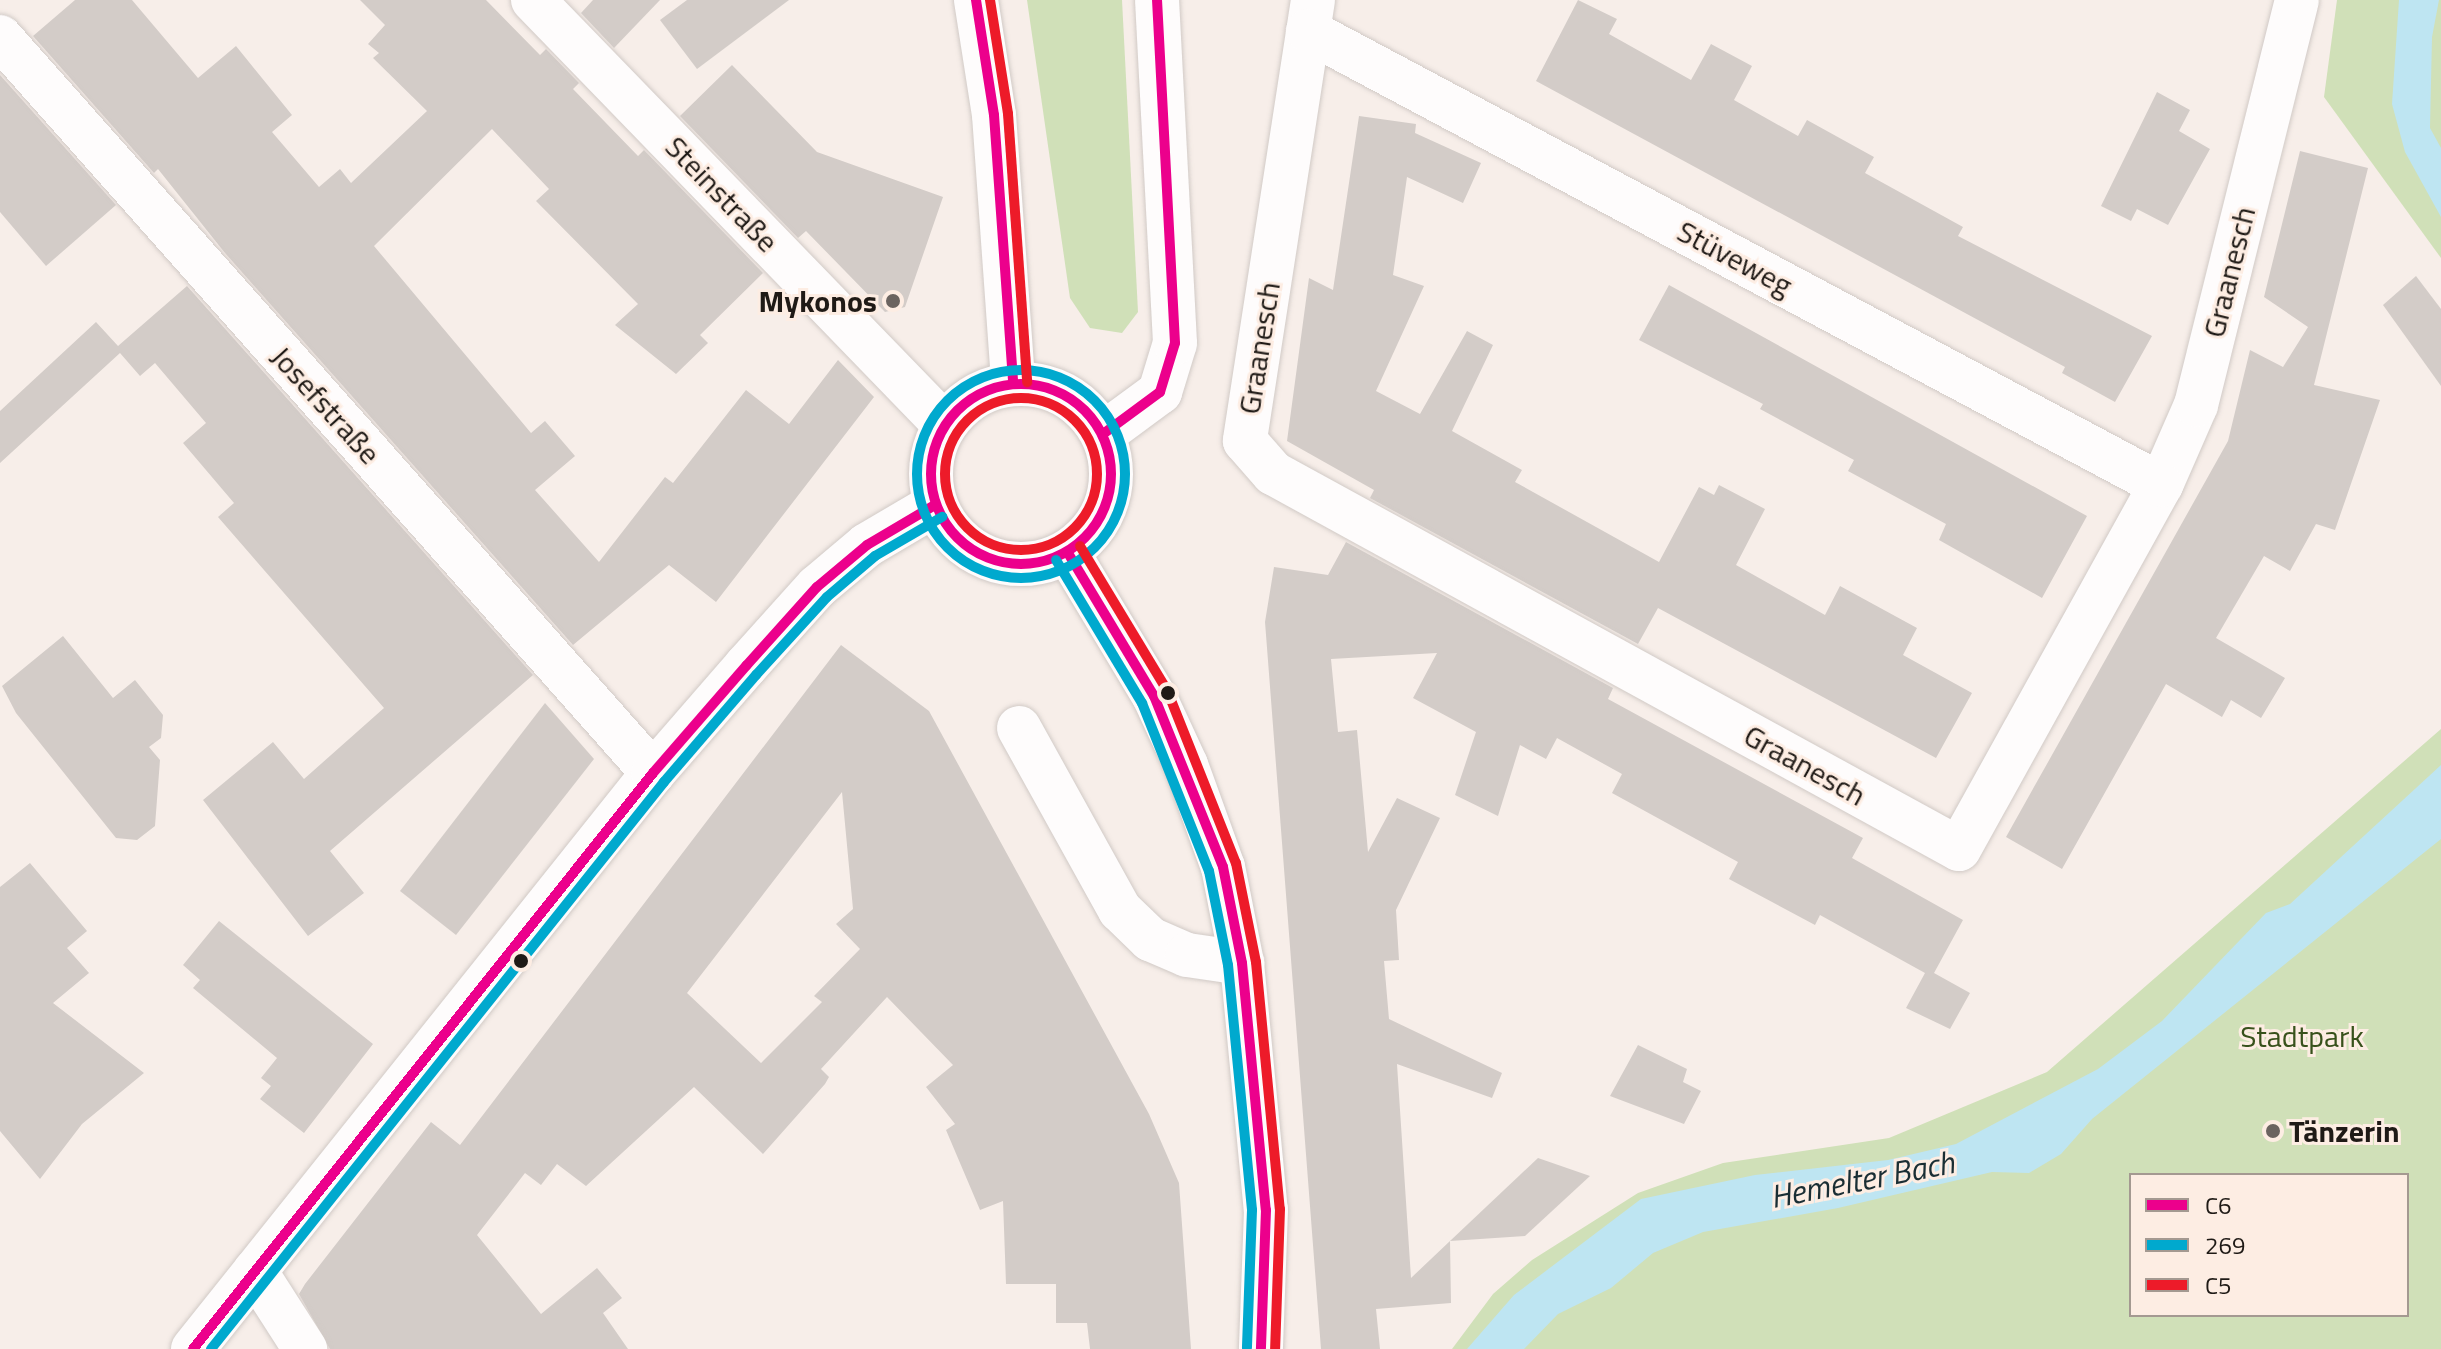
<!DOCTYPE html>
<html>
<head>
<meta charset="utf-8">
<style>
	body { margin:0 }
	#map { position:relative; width:2441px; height:1349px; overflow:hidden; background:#f7eee9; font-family:"Titillium Web",sans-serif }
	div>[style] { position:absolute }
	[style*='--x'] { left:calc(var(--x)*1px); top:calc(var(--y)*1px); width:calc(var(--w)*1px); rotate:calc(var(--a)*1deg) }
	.green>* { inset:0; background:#d0e0b8 }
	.water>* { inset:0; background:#bee5f2 }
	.building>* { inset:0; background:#d3ccc8 }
	.roads { filter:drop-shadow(0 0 2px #d1cac6) drop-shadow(0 0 2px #d1cac6) }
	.minor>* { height:44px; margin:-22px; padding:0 22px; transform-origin:22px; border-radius:22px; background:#fefcfc }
	.major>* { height:44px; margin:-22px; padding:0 22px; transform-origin:22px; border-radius:22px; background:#fefcfc }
	.major>.ring { margin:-22px; padding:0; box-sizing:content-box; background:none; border:44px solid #fefcfc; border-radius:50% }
	.bus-1>* { height:10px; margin:-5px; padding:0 5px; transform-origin:5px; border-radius:5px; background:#ec008c }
	.bus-1>.ring { margin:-5px; padding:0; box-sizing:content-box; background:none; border:10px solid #ec008c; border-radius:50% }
	.bus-2>* { height:10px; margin:-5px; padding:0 5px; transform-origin:5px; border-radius:5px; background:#00a9ce }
	.bus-2>.ring { margin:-5px; padding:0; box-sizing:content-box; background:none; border:10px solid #00a9ce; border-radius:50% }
	.bus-3>* { height:10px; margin:-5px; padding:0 5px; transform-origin:5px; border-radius:5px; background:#ed1b29 }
	.bus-3>.ring { margin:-5px; padding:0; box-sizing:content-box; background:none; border:10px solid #ed1b29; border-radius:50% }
	.dots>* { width:22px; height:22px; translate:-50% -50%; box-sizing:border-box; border:4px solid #fdede3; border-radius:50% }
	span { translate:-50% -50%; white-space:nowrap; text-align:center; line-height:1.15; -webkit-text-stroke:6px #fdede3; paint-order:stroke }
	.street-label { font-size:30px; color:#1f1a16 }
	.poi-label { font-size:30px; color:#1f1a16; font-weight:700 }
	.right { translate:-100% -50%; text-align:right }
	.left { translate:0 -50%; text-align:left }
	.park-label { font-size:30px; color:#38511b }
	.water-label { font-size:32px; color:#1a2e34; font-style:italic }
	.legend { position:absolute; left:2129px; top:1173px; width:280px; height:144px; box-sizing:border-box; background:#fdede3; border:2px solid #a49991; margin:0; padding:10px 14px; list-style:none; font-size:24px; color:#1f1a16 }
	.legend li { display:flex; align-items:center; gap:16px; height:40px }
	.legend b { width:40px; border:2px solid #a49991 }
</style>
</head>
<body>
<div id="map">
	<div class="green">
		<div style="clip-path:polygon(1027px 0,1122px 0,1138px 312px,1122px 333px,1090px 328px,1070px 298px)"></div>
		<div style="clip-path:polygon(2337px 0,2441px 0,2441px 258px,2324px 97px)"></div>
		<div style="clip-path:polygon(evenodd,2441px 729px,2441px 1349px,1452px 1349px,1493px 1294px,1532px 1260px,1638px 1193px,1723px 1163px,1889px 1138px,2047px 1072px,2441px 729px,2131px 1175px,2407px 1175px,2407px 1315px,2131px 1315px,2131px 1175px)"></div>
	</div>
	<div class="water">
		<div style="clip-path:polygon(2399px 0,2439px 0,2432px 37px,2430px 128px,2441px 148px,2441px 217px,2405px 152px,2392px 104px)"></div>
		<div style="clip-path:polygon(2441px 765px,2441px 839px,2092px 1119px,2061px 1154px,2029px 1173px,1992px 1172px,1838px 1208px,1703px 1232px,1653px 1253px,1611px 1288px,1558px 1314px,1524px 1349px,1467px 1349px,1514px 1295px,1641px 1199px,1755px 1175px,1888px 1160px,1956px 1144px,2098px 1069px,2162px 1021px,2266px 913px,2290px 904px)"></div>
	</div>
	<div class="building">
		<div style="clip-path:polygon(75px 0,132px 0,198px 78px,236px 46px,292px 115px,272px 132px,319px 187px,340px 169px,351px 183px,427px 111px,373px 58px,379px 53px,368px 44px,385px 25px,360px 0,486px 0,540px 55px,546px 49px,579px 83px,573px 89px,638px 156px,644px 150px,763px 273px,700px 335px,708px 343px,676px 374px,615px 325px,638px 304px,536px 201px,549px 189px,492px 129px,374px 246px,531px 433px,545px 421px,575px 456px,535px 490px,599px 562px,665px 477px,673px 483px,746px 390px,789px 424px,838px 360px,874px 397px,716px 602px,669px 565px,573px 645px,225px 253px,158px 169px,154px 173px,33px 36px)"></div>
		<div style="clip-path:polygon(593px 0,660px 0,614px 48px,581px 13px)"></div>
		<div style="clip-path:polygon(687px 0,789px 0,697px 69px,660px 20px)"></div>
		<div style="clip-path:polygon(1578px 0,1617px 19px,1609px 34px,1691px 80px,1711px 44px,1752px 66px,1734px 100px,1798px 136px,1807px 120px,1874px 157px,1865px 173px,1963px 227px,1958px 236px,2152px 336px,2115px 402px,2062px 373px,2065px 367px,1536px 81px)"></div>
		<div style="clip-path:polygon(732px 65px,817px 152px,943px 197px,905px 307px,885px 312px,806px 231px,798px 238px,680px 116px)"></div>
		<div style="clip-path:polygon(0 75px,116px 205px,46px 266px,0 212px)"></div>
		<div style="clip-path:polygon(2157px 92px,2190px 110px,2179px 131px,2210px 149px,2168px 225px,2137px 209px,2131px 221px,2101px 206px)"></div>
		<div style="clip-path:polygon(1359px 116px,1416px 124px,1415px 133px,1481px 163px,1463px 203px,1407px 177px,1393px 275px,1424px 286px,1376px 391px,1420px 414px,1467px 331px,1493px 345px,1452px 431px,1522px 470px,1515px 482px,1659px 562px,1699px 487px,1714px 495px,1719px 485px,1765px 509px,1736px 565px,1825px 615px,1840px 586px,1917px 628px,1903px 655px,1972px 693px,1936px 758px,1658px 608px,1638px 644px,1370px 498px,1374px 490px,1287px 441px,1309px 278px,1333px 290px)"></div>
		<div style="clip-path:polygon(2300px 151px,2368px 168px,2314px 385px,2380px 400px,2335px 530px,2316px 524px,2290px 571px,2264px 556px,2216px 638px,2285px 678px,2261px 718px,2231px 700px,2222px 717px,2166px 684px,2062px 869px,2006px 837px,2228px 441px,2250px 350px,2283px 367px,2308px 327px,2264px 297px)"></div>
		<div style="clip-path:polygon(2416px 276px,2441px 309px,2441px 386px,2383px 305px)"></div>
		<div style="clip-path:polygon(1669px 285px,2087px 516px,2042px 598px,1939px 540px,1946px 524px,1848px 471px,1854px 460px,1760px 409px,1763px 404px,1639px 340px)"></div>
		<div style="clip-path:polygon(187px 286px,533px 675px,330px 851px,364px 893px,308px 936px,203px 800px,273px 742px,304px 779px,384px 708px,218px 517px,234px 503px,183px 443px,206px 423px,155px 363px,140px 376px,120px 353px,0 463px,0 411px,96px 322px,118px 346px)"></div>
		<div style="clip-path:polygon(1346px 542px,1613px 688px,1608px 699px,1863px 838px,1852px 858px,1963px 920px,1934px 973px,1970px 993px,1950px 1029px,1906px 1008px,1925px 973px,1820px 915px,1815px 925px,1729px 879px,1738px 862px,1612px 793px,1622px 774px,1557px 738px,1546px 759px,1520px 745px,1498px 816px,1455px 795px,1476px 732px,1413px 698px,1437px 653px,1331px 659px,1338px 732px,1357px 730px,1368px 852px,1397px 798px,1440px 818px,1396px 910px,1399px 960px,1384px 961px,1389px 1019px,1502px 1073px,1492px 1098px,1397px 1064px,1411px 1278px,1450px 1241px,1451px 1303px,1376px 1309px,1380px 1349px,1321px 1349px,1265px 622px,1274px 567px,1328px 575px)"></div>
		<div style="clip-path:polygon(63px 636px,113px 698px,135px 680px,163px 715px,161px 738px,149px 747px,160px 760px,155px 826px,137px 840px,116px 838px,16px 713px,2px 686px)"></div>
		<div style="clip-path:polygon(evenodd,841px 645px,929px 711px,1149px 1114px,1179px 1183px,1191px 1349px,1090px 1349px,1087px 1323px,1056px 1323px,1056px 1284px,1006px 1284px,1003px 1201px,980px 1210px,946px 1130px,955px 1124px,926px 1087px,953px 1065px,887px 997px,821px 1069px,829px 1077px,825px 1084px,763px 1154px,694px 1087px,586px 1186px,557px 1164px,541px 1185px,525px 1173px,477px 1235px,541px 1314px,597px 1268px,622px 1298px,603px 1313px,628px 1349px,330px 1349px,299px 1294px,305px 1284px,431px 1122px,460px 1145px,841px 645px,842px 792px,853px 909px,836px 924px,860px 949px,814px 996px,822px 1002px,761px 1063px,687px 993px,842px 792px)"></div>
		<div style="clip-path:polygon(545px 703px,594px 759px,456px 935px,400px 891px)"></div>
		<div style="clip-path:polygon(30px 863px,87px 931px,67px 948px,89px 973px,53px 1003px,144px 1073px,82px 1124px,40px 1179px,0 1131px,0 887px)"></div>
		<div style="clip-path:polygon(219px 921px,373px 1044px,304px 1133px,260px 1099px,271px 1086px,261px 1078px,277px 1058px,193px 988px,200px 980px,183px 965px)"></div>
		<div style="clip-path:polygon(1638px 1045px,1687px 1069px,1683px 1082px,1701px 1091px,1684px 1124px,1610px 1096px)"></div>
		<div style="clip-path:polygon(1538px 1158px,1590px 1176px,1525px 1236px,1450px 1241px)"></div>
	</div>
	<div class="roads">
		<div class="minor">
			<div style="--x:533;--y:0;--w:591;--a:45.89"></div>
			<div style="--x:1313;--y:0;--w:446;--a:98.8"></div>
			<div style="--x:1245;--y:441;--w:43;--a:48.8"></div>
			<div style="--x:1273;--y:473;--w:782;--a:28.73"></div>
			<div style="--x:1959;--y:849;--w:416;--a:-61"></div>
			<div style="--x:2161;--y:485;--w:87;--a:-66.4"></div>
			<div style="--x:2196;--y:405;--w:417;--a:-76"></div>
			<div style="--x:1308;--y:31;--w:966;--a:28.02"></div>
			<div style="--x:0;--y:37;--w:984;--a:48.42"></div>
			<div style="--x:1103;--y:434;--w:71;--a:-36.4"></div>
			<div style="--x:1160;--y:392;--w:51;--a:-73"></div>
			<div style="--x:1175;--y:343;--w:343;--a:-93"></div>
			<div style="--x:1068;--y:553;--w:167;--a:59"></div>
			<div style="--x:1154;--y:696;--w:76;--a:65.1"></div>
			<div style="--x:1186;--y:765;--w:109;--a:70.1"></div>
			<div style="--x:1223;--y:867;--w:98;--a:78.8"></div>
			<div style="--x:1242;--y:963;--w:248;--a:84.5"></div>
			<div style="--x:1266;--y:1210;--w:139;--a:92.1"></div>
			<div style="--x:1019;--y:728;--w:208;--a:61"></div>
			<div style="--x:1120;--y:910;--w:42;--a:44"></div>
			<div style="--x:1150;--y:939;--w:40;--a:23.4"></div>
			<div style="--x:1187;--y:955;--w:56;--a:8.3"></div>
			<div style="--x:255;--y:1271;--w:93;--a:57.3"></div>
		</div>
		<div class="major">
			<div style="--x:976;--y:0;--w:116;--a:81.1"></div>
			<div style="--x:994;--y:115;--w:269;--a:85.9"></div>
			<div class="ring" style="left:931px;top:384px;width:136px;height:136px"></div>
			<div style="--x:193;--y:1349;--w:737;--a:-51.39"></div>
			<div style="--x:653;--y:773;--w:142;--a:-49"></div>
			<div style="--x:746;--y:666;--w:106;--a:-48.1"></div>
			<div style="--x:817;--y:587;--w:65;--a:-40"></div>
			<div style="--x:867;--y:545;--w:79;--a:-30.5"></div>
		</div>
	</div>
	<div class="bus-1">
		<div style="--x:976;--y:0;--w:116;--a:81.1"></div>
		<div style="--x:994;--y:115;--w:269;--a:85.9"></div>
		<div class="ring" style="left:931px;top:384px;width:170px;height:170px"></div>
		<div style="--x:1103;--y:434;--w:71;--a:-36.4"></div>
		<div style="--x:1160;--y:392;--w:51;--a:-73"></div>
		<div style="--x:1175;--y:343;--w:343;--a:-93"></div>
		<div style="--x:1068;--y:553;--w:167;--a:59"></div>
		<div style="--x:1154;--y:696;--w:184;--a:68"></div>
		<div style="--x:1223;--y:867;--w:98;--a:78.8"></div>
		<div style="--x:1242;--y:963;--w:248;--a:84.5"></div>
		<div style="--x:1266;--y:1210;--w:139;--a:92.1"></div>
		<div style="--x:193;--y:1349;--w:737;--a:-51.39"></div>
		<div style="--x:653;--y:773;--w:142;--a:-49"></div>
		<div style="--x:746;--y:666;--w:106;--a:-48.1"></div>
		<div style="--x:817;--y:587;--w:65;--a:-40"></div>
		<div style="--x:867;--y:545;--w:79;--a:-30.5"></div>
	</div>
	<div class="bus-2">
		<div class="ring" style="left:917px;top:370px;width:198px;height:198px"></div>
		<div style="--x:1056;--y:560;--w:167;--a:59"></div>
		<div style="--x:1142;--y:703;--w:181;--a:68.3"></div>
		<div style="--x:1209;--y:871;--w:96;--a:78.6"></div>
		<div style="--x:1228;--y:965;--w:246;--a:84.4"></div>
		<div style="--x:1252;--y:1210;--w:138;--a:92.1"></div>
		<div style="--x:211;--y:1349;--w:726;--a:-51.38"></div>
		<div style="--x:664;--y:782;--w:141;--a:-49.3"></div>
		<div style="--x:756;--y:675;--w:105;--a:-47.7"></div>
		<div style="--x:827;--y:597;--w:63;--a:-40.5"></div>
		<div style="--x:875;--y:556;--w:78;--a:-30.2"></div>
	</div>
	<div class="bus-3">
		<div style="--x:990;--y:0;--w:115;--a:81"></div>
		<div style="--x:1008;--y:114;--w:269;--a:85.9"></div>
		<div class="ring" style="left:945px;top:398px;width:142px;height:142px"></div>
		<div style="--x:1080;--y:546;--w:168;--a:58.9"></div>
		<div style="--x:1167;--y:690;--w:186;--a:68.3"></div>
		<div style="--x:1236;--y:863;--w:101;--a:78.6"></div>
		<div style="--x:1256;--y:962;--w:248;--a:84.5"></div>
		<div style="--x:1280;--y:1209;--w:140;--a:92"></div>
	</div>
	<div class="dots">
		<div style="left:893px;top:301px;background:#6b6460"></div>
		<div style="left:1168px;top:693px;background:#1f1a16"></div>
		<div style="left:521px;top:961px;background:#1f1a16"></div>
		<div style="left:2273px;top:1131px;background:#6b6460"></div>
	</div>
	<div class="street-label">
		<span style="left:722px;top:194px;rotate:46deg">Steinstraße</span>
		<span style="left:1735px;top:258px;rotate:28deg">Stüveweg</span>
		<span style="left:2229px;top:272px;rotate:-76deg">Graanesch</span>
		<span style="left:1259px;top:348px;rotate:-81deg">Graanesch</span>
		<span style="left:326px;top:405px;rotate:48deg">Josefstraße</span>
		<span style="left:1805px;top:765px;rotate:29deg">Graanesch</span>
	</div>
	<div class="poi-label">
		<span class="right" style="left:877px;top:301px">Mykonos</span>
		<span class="left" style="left:2289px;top:1131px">Tänzerin</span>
	</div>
	<div class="park-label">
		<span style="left:2302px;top:1036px">Stadtpark</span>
	</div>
	<div class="water-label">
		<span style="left:1862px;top:1179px;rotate:-11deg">Hemelter Bach</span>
	</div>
	<ul class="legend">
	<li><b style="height:10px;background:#ec008c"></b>C6</li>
	<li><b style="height:10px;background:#00a9ce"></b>269</li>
	<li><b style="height:10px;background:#ed1b29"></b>C5</li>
	</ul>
</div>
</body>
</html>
